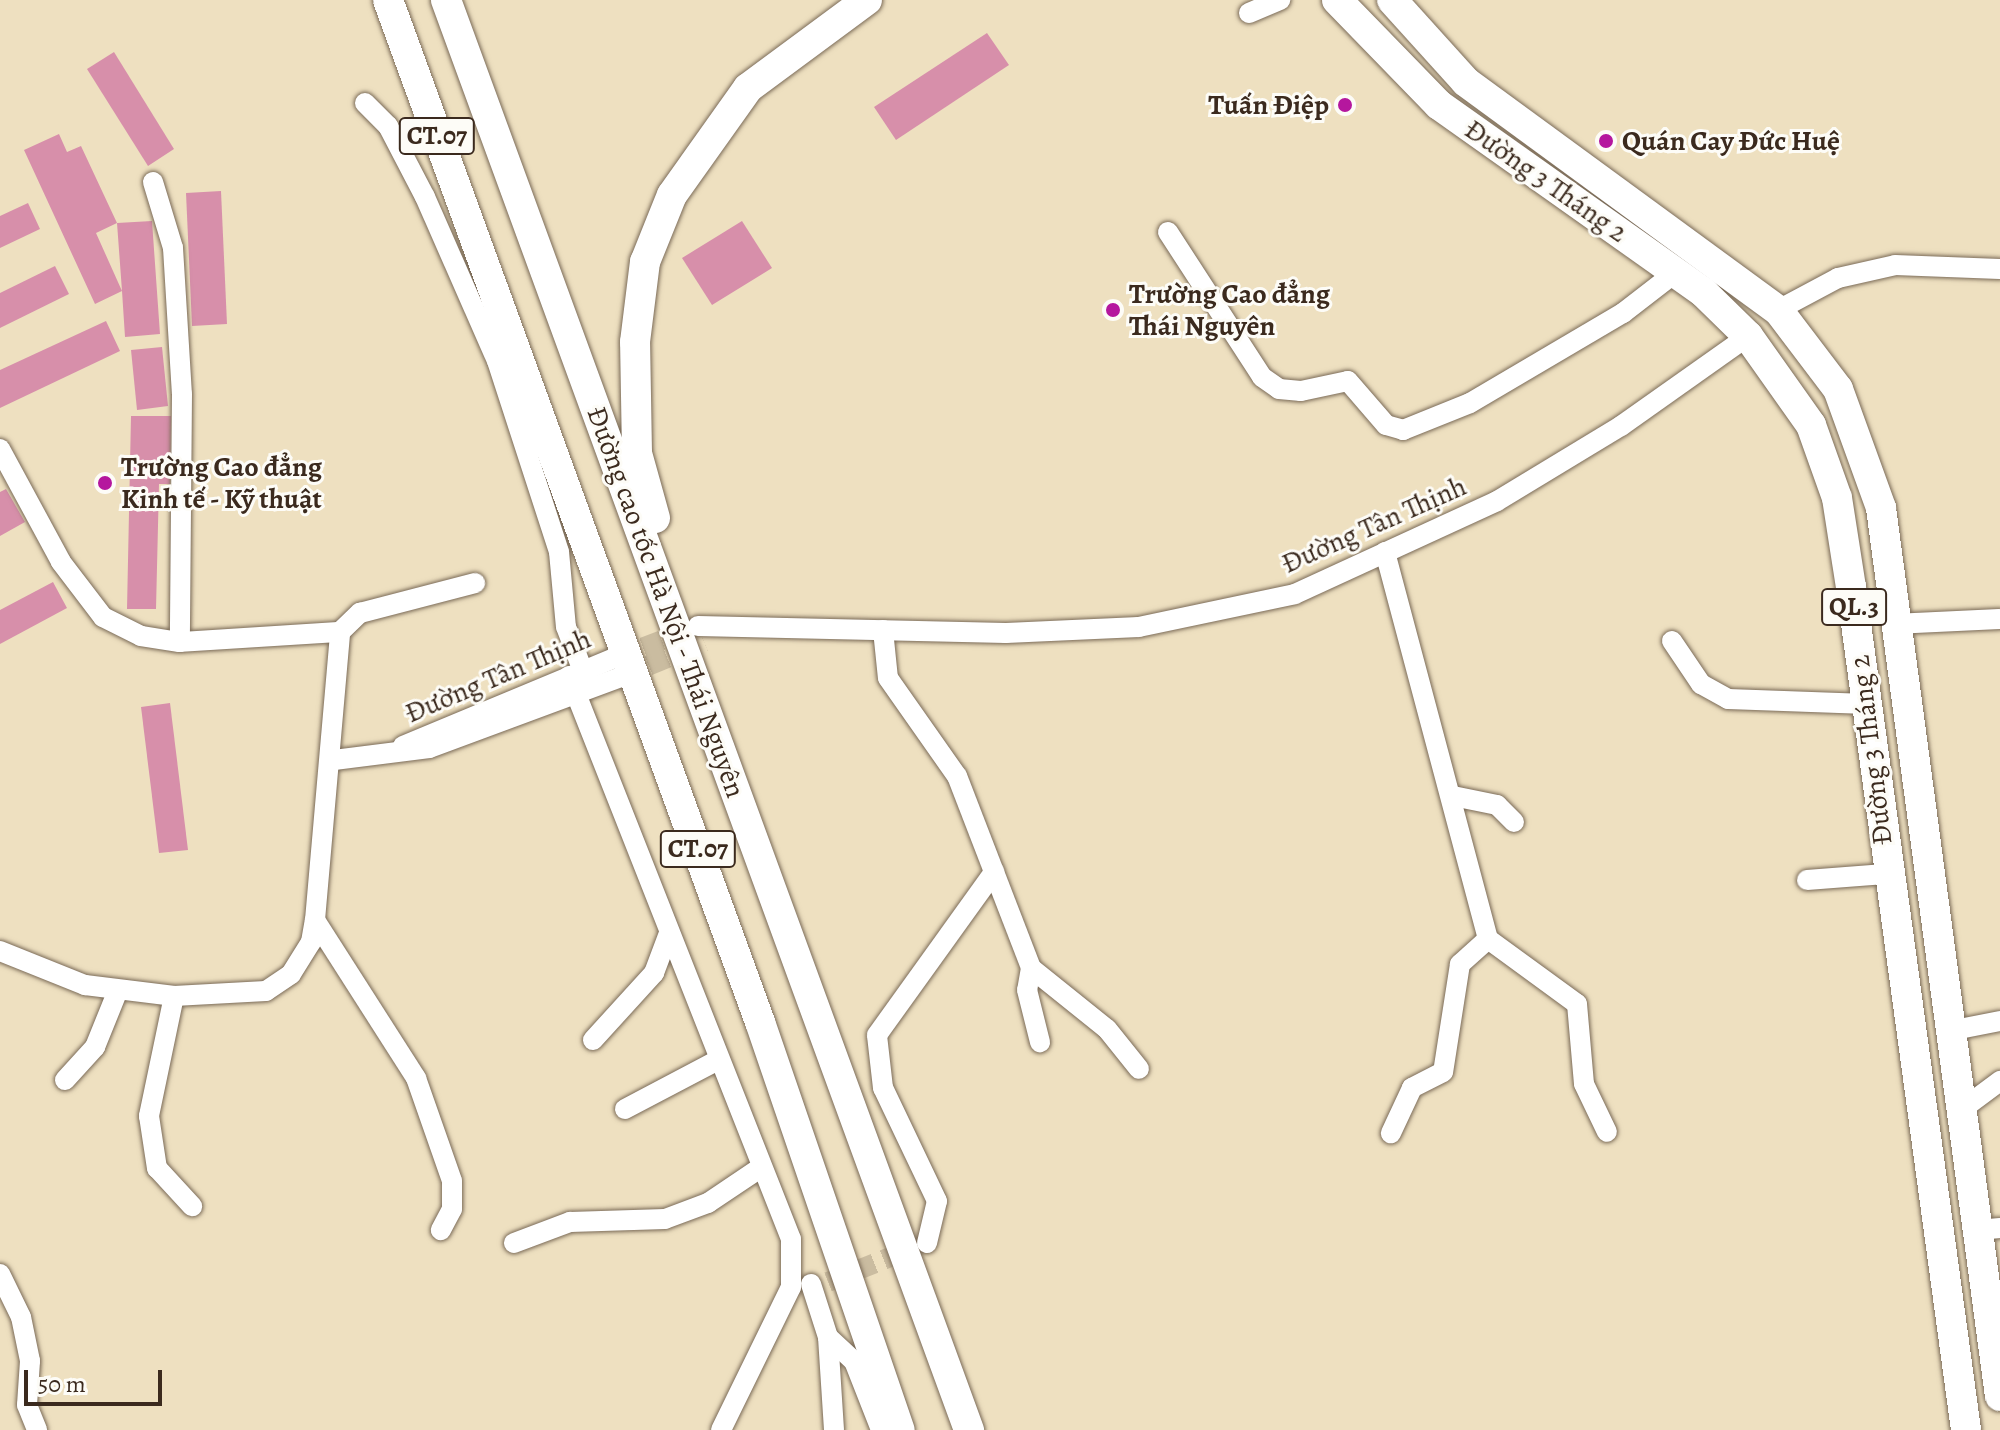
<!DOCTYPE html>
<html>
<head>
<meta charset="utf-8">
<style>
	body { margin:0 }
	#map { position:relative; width:2000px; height:1430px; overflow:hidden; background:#eee0c0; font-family:Alegreya,serif }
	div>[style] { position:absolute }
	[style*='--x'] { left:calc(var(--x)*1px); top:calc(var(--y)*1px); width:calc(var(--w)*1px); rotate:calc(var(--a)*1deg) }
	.building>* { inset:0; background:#d78faa }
	.minor-tunnel>* { height:20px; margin-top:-10px; transform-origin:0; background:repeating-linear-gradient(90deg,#cabca0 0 20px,transparent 0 30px) }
	.roads { filter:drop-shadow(0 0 2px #7a6a57) drop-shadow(0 0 2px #7a6a57) }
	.minor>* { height:20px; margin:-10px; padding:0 10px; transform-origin:10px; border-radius:10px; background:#fff }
	.highway>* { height:30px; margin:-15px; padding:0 15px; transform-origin:15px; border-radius:15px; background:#fff }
	.dots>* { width:22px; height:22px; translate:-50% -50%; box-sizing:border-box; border:4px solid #fdfcf7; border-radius:50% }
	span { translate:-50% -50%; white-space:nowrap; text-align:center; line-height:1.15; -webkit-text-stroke:6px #fdfcf7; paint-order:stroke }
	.shield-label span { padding:2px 6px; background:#fdfcf7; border:2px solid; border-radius:6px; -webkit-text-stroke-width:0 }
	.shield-label { font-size:26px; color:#3b2a1e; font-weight:700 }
	.poi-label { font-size:28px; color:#3b2a1e; font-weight:700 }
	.right { translate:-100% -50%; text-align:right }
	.left { translate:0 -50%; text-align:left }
	.street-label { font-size:28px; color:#3b2a1e }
	.scale { position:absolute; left:24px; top:1370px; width:138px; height:36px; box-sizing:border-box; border:4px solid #3b2a1e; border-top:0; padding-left:10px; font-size:24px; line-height:28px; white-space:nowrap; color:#3b2a1e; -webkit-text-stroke:6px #fdfcf7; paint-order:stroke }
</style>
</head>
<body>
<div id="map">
	<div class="building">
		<div style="clip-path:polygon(987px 33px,1009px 65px,896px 140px,874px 107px)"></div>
		<div style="clip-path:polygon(114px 52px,174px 149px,148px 166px,87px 69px)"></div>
		<div style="clip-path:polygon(evenodd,59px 134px,67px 152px,81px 146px,117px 223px,152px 221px,160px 334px,125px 337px,122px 291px,95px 304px,24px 150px,59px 134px,117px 223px,122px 291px,96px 233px,117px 223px)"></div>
		<div style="clip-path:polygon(221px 191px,227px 324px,192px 326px,186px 193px)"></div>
		<div style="clip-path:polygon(28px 203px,40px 229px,0 248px,0 216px)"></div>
		<div style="clip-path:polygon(742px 221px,772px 268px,712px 305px,682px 258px)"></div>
		<div style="clip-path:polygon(55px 266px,69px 294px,0 328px,0 293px)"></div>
		<div style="clip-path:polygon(106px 321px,120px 351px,0 408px,0 370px)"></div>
		<div style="clip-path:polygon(162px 347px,168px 406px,137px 410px,131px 350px)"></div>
		<div style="clip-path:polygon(131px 416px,171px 416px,170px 484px,159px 484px,156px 609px,127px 609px)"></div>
		<div style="clip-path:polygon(6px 489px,25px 522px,0 536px,0 492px)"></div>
		<div style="clip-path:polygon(53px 582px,67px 608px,0 644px,0 610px)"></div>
		<div style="clip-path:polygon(170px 703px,188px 850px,159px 853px,141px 707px)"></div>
	</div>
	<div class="minor-tunnel">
		<div style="--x:615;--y:658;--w:76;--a:-20.8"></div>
		<div style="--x:621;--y:677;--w:90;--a:-22.3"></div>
		<div style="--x:828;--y:1282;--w:92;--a:-21.8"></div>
	</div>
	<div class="roads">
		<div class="minor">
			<div style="--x:1249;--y:13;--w:34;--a:-23"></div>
			<div style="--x:365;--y:103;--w:33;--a:45"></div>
			<div style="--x:388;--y:126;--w:80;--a:62.5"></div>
			<div style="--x:425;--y:197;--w:179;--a:66.3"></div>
			<div style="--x:497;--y:361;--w:201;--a:72"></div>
			<div style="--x:559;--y:552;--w:75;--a:84.7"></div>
			<div style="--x:566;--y:627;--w:47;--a:68.9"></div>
			<div style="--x:153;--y:182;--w:69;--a:73.1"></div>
			<div style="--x:173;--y:248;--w:146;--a:86.5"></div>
			<div style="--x:182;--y:394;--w:248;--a:90.5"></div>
			<div style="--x:1168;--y:232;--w:173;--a:57"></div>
			<div style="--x:1262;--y:377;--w:21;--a:35"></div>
			<div style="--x:1279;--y:389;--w:22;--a:5"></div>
			<div style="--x:1301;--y:391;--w:48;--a:-12"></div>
			<div style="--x:1348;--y:381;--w:58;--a:49.2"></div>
			<div style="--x:1386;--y:425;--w:18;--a:16"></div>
			<div style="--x:1403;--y:430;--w:72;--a:-21.9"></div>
			<div style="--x:1470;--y:403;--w:178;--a:-30.5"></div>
			<div style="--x:1623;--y:313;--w:67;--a:-37.7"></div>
			<div style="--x:1778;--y:310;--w:68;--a:-28.1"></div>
			<div style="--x:1838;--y:278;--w:58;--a:-12.8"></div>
			<div style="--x:1895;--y:265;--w:105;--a:2.2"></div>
			<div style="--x:0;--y:449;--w:128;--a:61.6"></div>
			<div style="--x:61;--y:562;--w:69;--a:52.6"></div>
			<div style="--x:103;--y:617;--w:42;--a:26.6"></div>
			<div style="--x:141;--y:636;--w:39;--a:9"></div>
			<div style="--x:180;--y:642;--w:160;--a:-3.6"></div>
			<div style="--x:1385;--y:552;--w:400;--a:75.1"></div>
			<div style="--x:1488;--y:939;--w:38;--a:138"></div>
			<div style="--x:1460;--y:964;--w:109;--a:98.9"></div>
			<div style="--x:1443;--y:1072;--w:35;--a:153"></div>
			<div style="--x:1412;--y:1088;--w:50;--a:115"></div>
			<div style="--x:1893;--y:624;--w:107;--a:-2.7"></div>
			<div style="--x:698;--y:626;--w:308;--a:1.3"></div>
			<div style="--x:1006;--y:633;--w:133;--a:-2.6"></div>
			<div style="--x:1139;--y:627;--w:159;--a:-11.9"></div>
			<div style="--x:1295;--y:594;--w:222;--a:-24.7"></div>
			<div style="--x:1497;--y:501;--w:145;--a:-31.2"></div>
			<div style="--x:1621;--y:426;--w:156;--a:-35.3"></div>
			<div style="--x:883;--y:630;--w:48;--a:84.1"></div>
			<div style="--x:888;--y:678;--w:120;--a:54.9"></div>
			<div style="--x:957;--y:776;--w:206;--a:68.9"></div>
			<div style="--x:1031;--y:968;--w:97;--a:38.8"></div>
			<div style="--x:1107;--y:1029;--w:51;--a:51.3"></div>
			<div style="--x:1672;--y:641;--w:52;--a:56"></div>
			<div style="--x:1701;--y:684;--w:31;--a:29"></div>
			<div style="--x:1728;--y:699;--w:139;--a:2.1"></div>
			<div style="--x:569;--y:676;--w:605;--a:68.48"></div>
			<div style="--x:791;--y:1239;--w:48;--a:90"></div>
			<div style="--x:791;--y:1287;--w:159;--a:116.1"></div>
			<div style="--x:403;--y:746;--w:229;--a:-22.6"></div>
			<div style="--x:334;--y:760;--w:96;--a:-7.2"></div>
			<div style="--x:429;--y:748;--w:205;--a:-20.3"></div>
			<div style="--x:1453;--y:796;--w:45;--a:11.6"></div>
			<div style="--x:1497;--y:805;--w:24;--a:45"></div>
			<div style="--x:1807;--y:880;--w:78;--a:-4.4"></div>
			<div style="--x:315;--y:920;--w:188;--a:57.4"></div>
			<div style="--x:416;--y:1078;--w:109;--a:70.7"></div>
			<div style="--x:452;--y:1181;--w:28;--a:90"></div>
			<div style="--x:452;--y:1209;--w:24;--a:118"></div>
			<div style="--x:1488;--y:939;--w:110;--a:36.1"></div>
			<div style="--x:1577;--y:1004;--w:80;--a:85"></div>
			<div style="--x:1584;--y:1084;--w:53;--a:64.4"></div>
			<div style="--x:0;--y:951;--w:92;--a:21.8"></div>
			<div style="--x:85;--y:985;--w:90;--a:7"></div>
			<div style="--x:174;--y:996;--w:92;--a:-3.1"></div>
			<div style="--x:266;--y:991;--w:30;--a:-34"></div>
			<div style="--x:291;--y:974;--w:38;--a:-58"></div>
			<div style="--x:311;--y:942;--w:22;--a:-80"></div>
			<div style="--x:315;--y:920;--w:289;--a:-85"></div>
			<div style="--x:340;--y:632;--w:28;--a:-44"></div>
			<div style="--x:360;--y:613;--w:119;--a:-14.6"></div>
			<div style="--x:1031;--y:968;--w:22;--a:100"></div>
			<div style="--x:1027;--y:990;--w:54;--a:76"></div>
			<div style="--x:174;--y:996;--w:123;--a:101.8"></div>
			<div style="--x:149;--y:1116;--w:53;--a:81.3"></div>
			<div style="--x:157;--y:1168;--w:52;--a:47.4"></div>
			<div style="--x:1949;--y:1031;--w:52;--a:-11.1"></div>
			<div style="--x:593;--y:1040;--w:91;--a:-47.7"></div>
			<div style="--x:654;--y:973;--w:43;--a:-69.4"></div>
			<div style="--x:65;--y:1080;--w:45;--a:-47.7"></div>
			<div style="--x:95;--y:1047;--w:61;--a:-68"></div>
			<div style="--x:625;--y:1109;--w:105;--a:-27.8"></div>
			<div style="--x:1961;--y:1110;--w:49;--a:-36.6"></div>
			<div style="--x:1978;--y:1230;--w:22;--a:-5"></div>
			<div style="--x:514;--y:1243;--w:60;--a:-20.6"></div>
			<div style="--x:570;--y:1222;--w:95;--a:-1.8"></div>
			<div style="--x:665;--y:1219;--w:46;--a:-20.4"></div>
			<div style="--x:708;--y:1203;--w:63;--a:-33.9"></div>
			<div style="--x:927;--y:1243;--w:43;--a:-76.6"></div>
			<div style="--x:937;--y:1201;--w:125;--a:-115.5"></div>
			<div style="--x:883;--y:1088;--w:53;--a:-96.5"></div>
			<div style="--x:877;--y:1035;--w:201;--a:-54.3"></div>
			<div style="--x:0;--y:1274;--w:48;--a:64"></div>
			<div style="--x:21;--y:1317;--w:45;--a:78.4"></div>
			<div style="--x:30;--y:1361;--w:44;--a:93.9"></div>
			<div style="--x:27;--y:1405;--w:27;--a:68"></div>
			<div style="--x:811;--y:1284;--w:56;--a:72.2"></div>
			<div style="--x:828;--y:1337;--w:93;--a:86.3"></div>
			<div style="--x:828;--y:1337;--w:35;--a:43"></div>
			<div style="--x:854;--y:1361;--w:74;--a:68.6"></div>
		</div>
		<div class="highway">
			<div style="--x:388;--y:0;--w:1088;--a:70"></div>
			<div style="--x:760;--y:1022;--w:431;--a:71.1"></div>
			<div style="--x:446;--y:0;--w:1523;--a:69.91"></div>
			<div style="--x:1337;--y:0;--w:146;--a:45.8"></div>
			<div style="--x:1439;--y:105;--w:324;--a:35.3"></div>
			<div style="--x:1703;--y:292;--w:63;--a:44.4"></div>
			<div style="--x:1748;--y:336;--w:109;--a:54.7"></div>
			<div style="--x:1811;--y:425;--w:77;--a:70.4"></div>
			<div style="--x:1837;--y:498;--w:90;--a:81.1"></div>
			<div style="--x:1851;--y:587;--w:851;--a:82.23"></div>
			<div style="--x:1392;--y:0;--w:110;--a:47.9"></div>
			<div style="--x:1466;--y:82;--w:386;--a:36.2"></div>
			<div style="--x:1778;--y:310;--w:99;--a:52.8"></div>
			<div style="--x:1838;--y:389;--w:127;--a:70.1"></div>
			<div style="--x:1881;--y:508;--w:896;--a:82.37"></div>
			<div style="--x:655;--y:518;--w:67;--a:-105.5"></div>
			<div style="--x:637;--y:453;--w:111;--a:-91"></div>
			<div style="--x:635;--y:342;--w:81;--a:-82.9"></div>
			<div style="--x:645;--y:262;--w:72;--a:-68.1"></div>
			<div style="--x:672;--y:195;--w:131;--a:-54.6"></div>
			<div style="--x:748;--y:88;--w:148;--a:-36.5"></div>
		</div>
	</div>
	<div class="dots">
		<div style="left:1345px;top:105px;background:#b5179e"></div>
		<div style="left:1606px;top:141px;background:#b5179e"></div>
		<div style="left:1113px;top:310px;background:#b5179e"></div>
		<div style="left:105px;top:483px;background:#b5179e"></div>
	</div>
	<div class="shield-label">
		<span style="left:437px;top:136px">CT.07</span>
		<span style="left:1854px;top:607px">QL.3</span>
		<span style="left:698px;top:849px">CT.07</span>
	</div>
	<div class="poi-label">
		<span class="right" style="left:1329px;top:105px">Tuấn Điệp</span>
		<span class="left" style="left:1622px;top:141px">Quán Cay Đức Huệ</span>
		<span class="left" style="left:1129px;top:310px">Trường Cao đẳng<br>Thái Nguyên</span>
		<span class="left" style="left:121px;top:483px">Trường Cao đẳng<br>Kinh tế - Kỹ thuật</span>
	</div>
	<div class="street-label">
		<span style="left:1546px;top:181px;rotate:35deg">Đường 3 Tháng 2</span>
		<span style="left:1374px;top:525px;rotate:-24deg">Đường Tân Thịnh</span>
		<span style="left:666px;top:602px;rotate:70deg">Đường cao tốc Hà Nội - Thái Nguyên</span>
		<span style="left:498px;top:676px;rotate:-23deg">Đường Tân Thịnh</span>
		<span style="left:1871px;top:750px;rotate:-97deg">Đường 3 Tháng 2</span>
	</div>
	<div class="scale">50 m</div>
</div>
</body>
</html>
